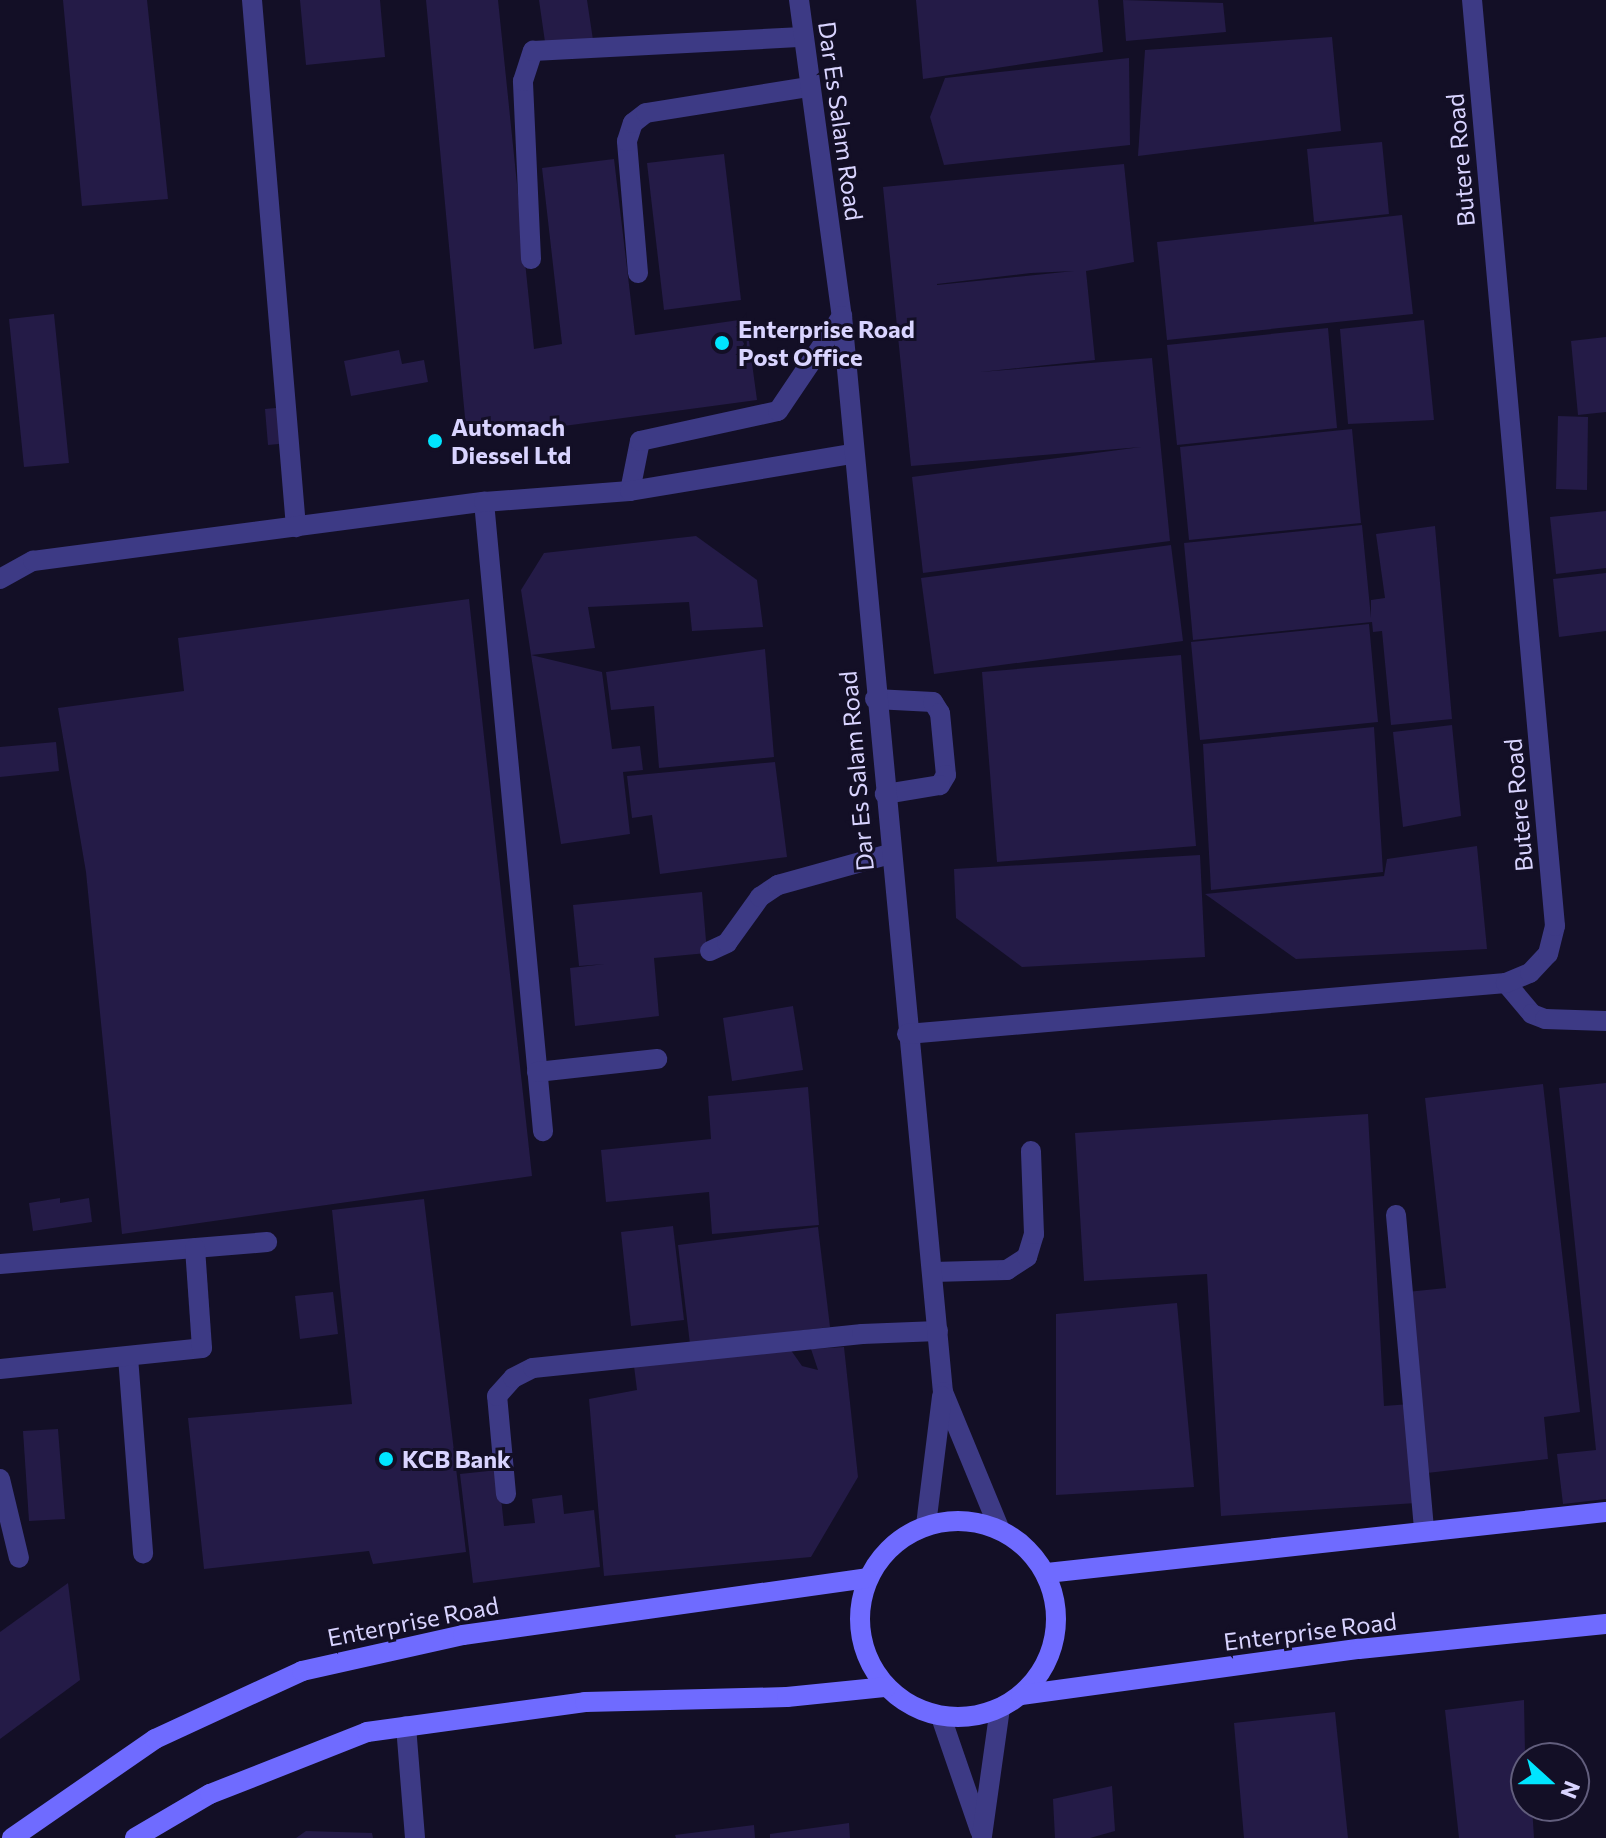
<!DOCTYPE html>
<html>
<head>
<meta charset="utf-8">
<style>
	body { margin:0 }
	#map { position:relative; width:1606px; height:1838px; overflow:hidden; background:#130f26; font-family:Commissioner,sans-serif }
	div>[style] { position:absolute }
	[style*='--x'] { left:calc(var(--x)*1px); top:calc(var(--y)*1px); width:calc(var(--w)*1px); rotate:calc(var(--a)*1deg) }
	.building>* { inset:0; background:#241b47 }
	.service>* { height:20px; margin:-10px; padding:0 10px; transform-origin:10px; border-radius:10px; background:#3d3a85 }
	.minor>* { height:20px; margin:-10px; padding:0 10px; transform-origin:10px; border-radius:10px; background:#3d3a85 }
	.secondary>* { height:20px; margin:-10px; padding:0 10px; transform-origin:10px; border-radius:10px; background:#6f6bff }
	.secondary>.ring { margin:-10px; padding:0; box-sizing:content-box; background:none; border:20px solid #6f6bff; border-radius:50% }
	.dots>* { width:22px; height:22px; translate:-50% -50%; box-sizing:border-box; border:4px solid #130f26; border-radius:50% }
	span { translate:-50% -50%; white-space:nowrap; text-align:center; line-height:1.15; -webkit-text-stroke:6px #130f26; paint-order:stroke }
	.street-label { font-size:24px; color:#d9d4ff }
	.poi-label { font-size:24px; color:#d9d4ff; font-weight:700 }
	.left { translate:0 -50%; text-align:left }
	.north { position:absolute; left:1510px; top:1742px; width:80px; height:80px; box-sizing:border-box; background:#130f26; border:2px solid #625e7d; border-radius:50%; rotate:111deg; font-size:22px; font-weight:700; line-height:32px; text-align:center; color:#d9d4ff }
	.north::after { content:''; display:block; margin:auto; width:28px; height:36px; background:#00e5ff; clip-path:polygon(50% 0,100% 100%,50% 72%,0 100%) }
</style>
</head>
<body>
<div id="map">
	<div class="building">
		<div style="clip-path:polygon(63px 0,147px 0,168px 199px,82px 206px)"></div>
		<div style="clip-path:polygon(300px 0,380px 0,385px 57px,306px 65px)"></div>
		<div style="clip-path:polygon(426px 0,498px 0,534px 349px,562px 344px,542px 168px,614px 159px,635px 335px,746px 319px,757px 400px,467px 439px)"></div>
		<div style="clip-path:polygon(539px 0,587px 0,593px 40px,545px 42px)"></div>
		<div style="clip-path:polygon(916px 0,1098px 0,1103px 52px,923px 79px)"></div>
		<div style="clip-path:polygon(1123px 0,1223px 3px,1226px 32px,1126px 41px)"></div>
		<div style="clip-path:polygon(1332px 37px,1341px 131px,1138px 156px,1145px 50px)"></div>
		<div style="clip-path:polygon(1129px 58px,1130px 145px,944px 165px,930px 117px,945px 78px)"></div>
		<div style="clip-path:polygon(1382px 142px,1389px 214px,1314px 222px,1307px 149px)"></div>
		<div style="clip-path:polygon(724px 154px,741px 300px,664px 310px,647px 163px)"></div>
		<div style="clip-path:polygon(evenodd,1124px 164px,1134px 262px,1086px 271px,1095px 360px,980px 372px,1152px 358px,1170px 541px,923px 573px,912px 477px,1141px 447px,911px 466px,883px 187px,1124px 164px,1074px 271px,937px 285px,937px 284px,1031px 273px,1074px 271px)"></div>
		<div style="clip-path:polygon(1402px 215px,1413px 314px,1167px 340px,1157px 242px)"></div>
		<div style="clip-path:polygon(54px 314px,69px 463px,24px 467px,9px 319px)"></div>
		<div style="clip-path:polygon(1424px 320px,1434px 420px,1348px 424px,1340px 329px)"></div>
		<div style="clip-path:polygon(1328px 328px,1337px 428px,1177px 445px,1167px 345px)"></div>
		<div style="clip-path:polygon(1606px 337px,1606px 412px,1578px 415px,1571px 341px)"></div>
		<div style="clip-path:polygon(399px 350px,402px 364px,424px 360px,428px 382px,351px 396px,344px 361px)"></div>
		<div style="clip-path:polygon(286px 407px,289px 443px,268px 445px,265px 409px)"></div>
		<div style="clip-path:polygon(1558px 416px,1588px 417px,1587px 490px,1556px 489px)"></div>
		<div style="clip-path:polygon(1352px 429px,1361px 523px,1189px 540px,1180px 447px)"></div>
		<div style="clip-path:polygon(1606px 511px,1606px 568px,1556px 574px,1550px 517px)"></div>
		<div style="clip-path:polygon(1362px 525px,1371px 618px,1371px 600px,1385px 598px,1376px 534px,1435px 526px,1452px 719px,1391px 725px,1382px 631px,1373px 632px,1372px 622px,1193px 640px,1184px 543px)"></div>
		<div style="clip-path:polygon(696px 536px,757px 580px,763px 627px,692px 631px,689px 602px,588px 607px,595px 648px,531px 655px,602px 672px,612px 749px,640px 746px,643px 770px,623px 772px,630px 834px,561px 844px,531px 655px,521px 590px,544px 553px)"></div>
		<div style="clip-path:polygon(1171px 545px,1183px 641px,934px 674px,921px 578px)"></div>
		<div style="clip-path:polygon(1606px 573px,1606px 631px,1559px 637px,1553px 579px)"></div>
		<div style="clip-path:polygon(469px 599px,532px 1176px,122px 1234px,86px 872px,58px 708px,184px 691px,178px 638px)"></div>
		<div style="clip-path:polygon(1369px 624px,1378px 722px,1200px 740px,1191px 642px)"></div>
		<div style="clip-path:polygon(765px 649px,774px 757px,659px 768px,654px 706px,611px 710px,606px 672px)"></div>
		<div style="clip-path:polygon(1181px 655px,1196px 846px,997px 862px,982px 672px)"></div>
		<div style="clip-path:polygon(1452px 725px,1461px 816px,1403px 827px,1393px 732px)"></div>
		<div style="clip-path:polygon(1374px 727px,1383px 872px,1211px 890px,1203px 744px)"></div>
		<div style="clip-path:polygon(56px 742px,59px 771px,0 777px,0 747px)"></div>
		<div style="clip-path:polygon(775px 762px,787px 857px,660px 874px,652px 815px,632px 818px,627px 776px)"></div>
		<div style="clip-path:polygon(1477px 846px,1487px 949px,1296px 959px,1205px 894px,1384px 876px,1387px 859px)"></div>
		<div style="clip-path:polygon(1200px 855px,1205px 957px,1022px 967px,956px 918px,954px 869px)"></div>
		<div style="clip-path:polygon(702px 892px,707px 953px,654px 958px,659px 1016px,575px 1026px,570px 968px,605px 964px,579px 966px,573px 905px)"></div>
		<div style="clip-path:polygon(793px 1006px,803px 1070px,732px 1081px,723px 1018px)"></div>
		<div style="clip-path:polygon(1606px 1083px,1606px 1499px,1563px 1504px,1557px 1454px,1596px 1450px,1559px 1088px)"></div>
		<div style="clip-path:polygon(1543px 1084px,1580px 1412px,1544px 1417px,1548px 1459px,1427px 1473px,1407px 1292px,1446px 1288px,1425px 1098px)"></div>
		<div style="clip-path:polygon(808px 1087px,819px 1225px,712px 1234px,709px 1192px,606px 1202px,601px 1150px,711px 1139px,708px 1096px)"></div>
		<div style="clip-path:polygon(1368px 1114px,1384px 1406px,1410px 1404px,1416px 1503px,1221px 1516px,1207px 1274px,1084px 1281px,1075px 1133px)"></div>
		<div style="clip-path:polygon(60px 1198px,60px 1203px,89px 1198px,92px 1222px,33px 1231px,29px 1203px)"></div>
		<div style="clip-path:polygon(424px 1199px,466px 1552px,373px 1564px,369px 1551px,204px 1569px,188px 1418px,352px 1404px,332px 1210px)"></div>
		<div style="clip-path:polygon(673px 1226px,684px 1320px,631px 1326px,621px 1232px)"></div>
		<div style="clip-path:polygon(818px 1227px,830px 1327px,690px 1344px,678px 1245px)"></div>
		<div style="clip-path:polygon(333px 1292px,338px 1334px,300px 1339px,295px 1296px)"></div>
		<div style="clip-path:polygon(1177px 1303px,1194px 1487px,1056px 1495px,1056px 1314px)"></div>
		<div style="clip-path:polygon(788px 1346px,802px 1366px,818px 1370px,811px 1349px,844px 1347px,858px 1477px,811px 1557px,604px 1576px,589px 1399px,637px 1390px,634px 1366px)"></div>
		<div style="clip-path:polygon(58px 1429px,65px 1519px,29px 1521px,23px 1431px)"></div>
		<div style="clip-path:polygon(498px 1470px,504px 1526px,535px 1523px,532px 1499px,562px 1495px,564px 1514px,594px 1510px,600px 1567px,473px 1583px,460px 1474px)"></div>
		<div style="clip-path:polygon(68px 1583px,80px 1680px,0 1739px,0 1632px)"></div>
		<div style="clip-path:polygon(1524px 1700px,1526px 1806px,1532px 1806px,1534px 1838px,1459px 1838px,1445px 1710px)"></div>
		<div style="clip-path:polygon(1335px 1712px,1348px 1838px,1244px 1838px,1234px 1723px)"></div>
		<div style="clip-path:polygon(1112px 1786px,1115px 1831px,1090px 1838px,1055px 1838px,1053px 1799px)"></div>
		<div style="clip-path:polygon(849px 1823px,850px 1838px,770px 1838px,770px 1834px)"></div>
		<div style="clip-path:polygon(754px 1825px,755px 1838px,676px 1838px,675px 1835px)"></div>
		<div style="clip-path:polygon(306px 1831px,372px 1833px,373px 1838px,296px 1838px)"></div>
	</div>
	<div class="service">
		<div style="--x:252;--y:0;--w:529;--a:85.23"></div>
		<div style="--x:531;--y:259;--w:178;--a:-92.6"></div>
		<div style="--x:523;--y:81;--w:32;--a:-72"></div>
		<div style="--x:533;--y:51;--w:270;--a:-3"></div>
		<div style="--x:638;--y:273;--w:132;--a:-94.8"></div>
		<div style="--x:627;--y:141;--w:19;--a:-72"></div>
		<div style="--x:633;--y:123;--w:16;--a:-38"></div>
		<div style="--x:646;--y:113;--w:165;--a:-9.1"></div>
		<div style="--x:630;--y:491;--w:51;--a:-78.7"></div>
		<div style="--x:640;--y:441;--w:141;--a:-12.3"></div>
		<div style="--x:778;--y:411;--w:115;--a:-56"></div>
		<div style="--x:484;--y:502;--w:632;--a:84.64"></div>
		<div style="--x:0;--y:579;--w:38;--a:-29"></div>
		<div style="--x:33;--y:561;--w:455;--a:-7.5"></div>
		<div style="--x:484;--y:502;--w:146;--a:-4.3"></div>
		<div style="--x:630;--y:491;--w:225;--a:-9.5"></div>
		<div style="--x:875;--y:699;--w:58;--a:3"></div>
		<div style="--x:933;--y:702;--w:13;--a:58"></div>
		<div style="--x:940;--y:713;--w:62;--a:84.5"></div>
		<div style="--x:946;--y:775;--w:12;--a:121"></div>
		<div style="--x:940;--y:785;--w:56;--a:170.7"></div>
		<div style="--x:710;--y:951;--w:19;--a:-25"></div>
		<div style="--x:727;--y:943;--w:57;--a:-54.3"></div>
		<div style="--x:760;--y:897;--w:22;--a:-34"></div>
		<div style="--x:778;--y:885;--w:116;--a:-15.5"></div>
		<div style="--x:1506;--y:983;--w:40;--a:50"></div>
		<div style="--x:1532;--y:1014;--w:14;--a:21"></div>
		<div style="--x:1545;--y:1019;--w:61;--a:1.9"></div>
		<div style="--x:537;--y:1072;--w:121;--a:-6.2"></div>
		<div style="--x:1396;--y:1215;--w:317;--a:84.9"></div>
		<div style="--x:0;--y:1264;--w:268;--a:-4.7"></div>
		<div style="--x:933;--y:1272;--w:74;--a:-1.5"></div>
		<div style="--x:1007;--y:1270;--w:24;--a:-33"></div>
		<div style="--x:1027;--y:1257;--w:24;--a:-73"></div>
		<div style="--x:1034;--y:1234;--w:83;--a:-92.1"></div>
		<div style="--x:128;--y:1357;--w:197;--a:85.6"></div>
		<div style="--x:0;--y:1369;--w:203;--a:-5.9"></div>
		<div style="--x:202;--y:1348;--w:100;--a:-94"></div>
		<div style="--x:0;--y:1479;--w:81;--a:76.5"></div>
		<div style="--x:506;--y:1494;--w:98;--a:-95.2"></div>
		<div style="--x:497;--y:1396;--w:24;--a:-48"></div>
		<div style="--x:513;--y:1378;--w:22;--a:-27"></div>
		<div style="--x:533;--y:1368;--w:331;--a:-5.9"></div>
		<div style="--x:862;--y:1334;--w:76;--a:-2.3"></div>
		<div style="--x:941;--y:1717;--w:120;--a:71"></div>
		<div style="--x:406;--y:1726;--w:112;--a:85.4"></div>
		<div style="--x:982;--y:1836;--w:129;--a:-82"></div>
	</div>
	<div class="minor">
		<div style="--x:799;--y:0;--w:319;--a:82.3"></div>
		<div style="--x:842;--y:316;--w:1081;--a:84.64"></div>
		<div style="--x:943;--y:1392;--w:147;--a:67.6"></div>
		<div style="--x:907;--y:1034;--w:601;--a:-4.87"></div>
		<div style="--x:1506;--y:983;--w:26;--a:-23"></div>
		<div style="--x:1530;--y:973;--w:26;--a:-47"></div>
		<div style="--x:1548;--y:954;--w:29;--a:-76"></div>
		<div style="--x:1555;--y:926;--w:930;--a:-95.12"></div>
		<div style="--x:926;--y:1525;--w:130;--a:-82.9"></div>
	</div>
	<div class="secondary">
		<div class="ring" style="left:860px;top:1521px;width:176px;height:176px"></div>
		<div style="--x:1047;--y:1573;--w:562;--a:-6.23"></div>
		<div style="--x:1021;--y:1695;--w:341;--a:-7.8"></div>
		<div style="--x:1359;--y:1649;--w:248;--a:-5.8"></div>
		<div style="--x:12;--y:1838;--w:174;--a:-34.7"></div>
		<div style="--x:155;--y:1739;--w:162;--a:-24.8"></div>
		<div style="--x:302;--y:1671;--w:165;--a:-12.6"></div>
		<div style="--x:463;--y:1635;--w:408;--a:-8"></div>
		<div style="--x:135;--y:1838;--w:87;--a:-30.4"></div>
		<div style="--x:210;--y:1794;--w:169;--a:-21.5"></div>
		<div style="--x:367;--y:1732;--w:220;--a:-7.8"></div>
		<div style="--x:585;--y:1702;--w:202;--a:-1.4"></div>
		<div style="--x:787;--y:1697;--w:100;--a:-5.8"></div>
	</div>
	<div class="dots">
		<div style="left:722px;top:343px;background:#00e5ff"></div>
		<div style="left:435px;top:441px;background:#00e5ff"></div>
		<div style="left:386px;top:1459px;background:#00e5ff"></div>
	</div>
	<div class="street-label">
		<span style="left:841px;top:121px;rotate:82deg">Dar Es Salam Road</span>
		<span style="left:1460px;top:160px;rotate:-95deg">Butere Road</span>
		<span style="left:856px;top:771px;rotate:-95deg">Dar Es Salam Road</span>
		<span style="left:1518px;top:805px;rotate:-95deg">Butere Road</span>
		<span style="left:413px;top:1621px;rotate:-11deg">Enterprise Road</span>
		<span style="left:1310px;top:1631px;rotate:-7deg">Enterprise Road</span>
	</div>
	<div class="poi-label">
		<span class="left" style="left:738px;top:343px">Enterprise Road<br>Post Office</span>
		<span class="left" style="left:451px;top:441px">Automach<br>Diessel Ltd</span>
		<span class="left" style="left:402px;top:1459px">KCB Bank</span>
	</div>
	<div class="north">N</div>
</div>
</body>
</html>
